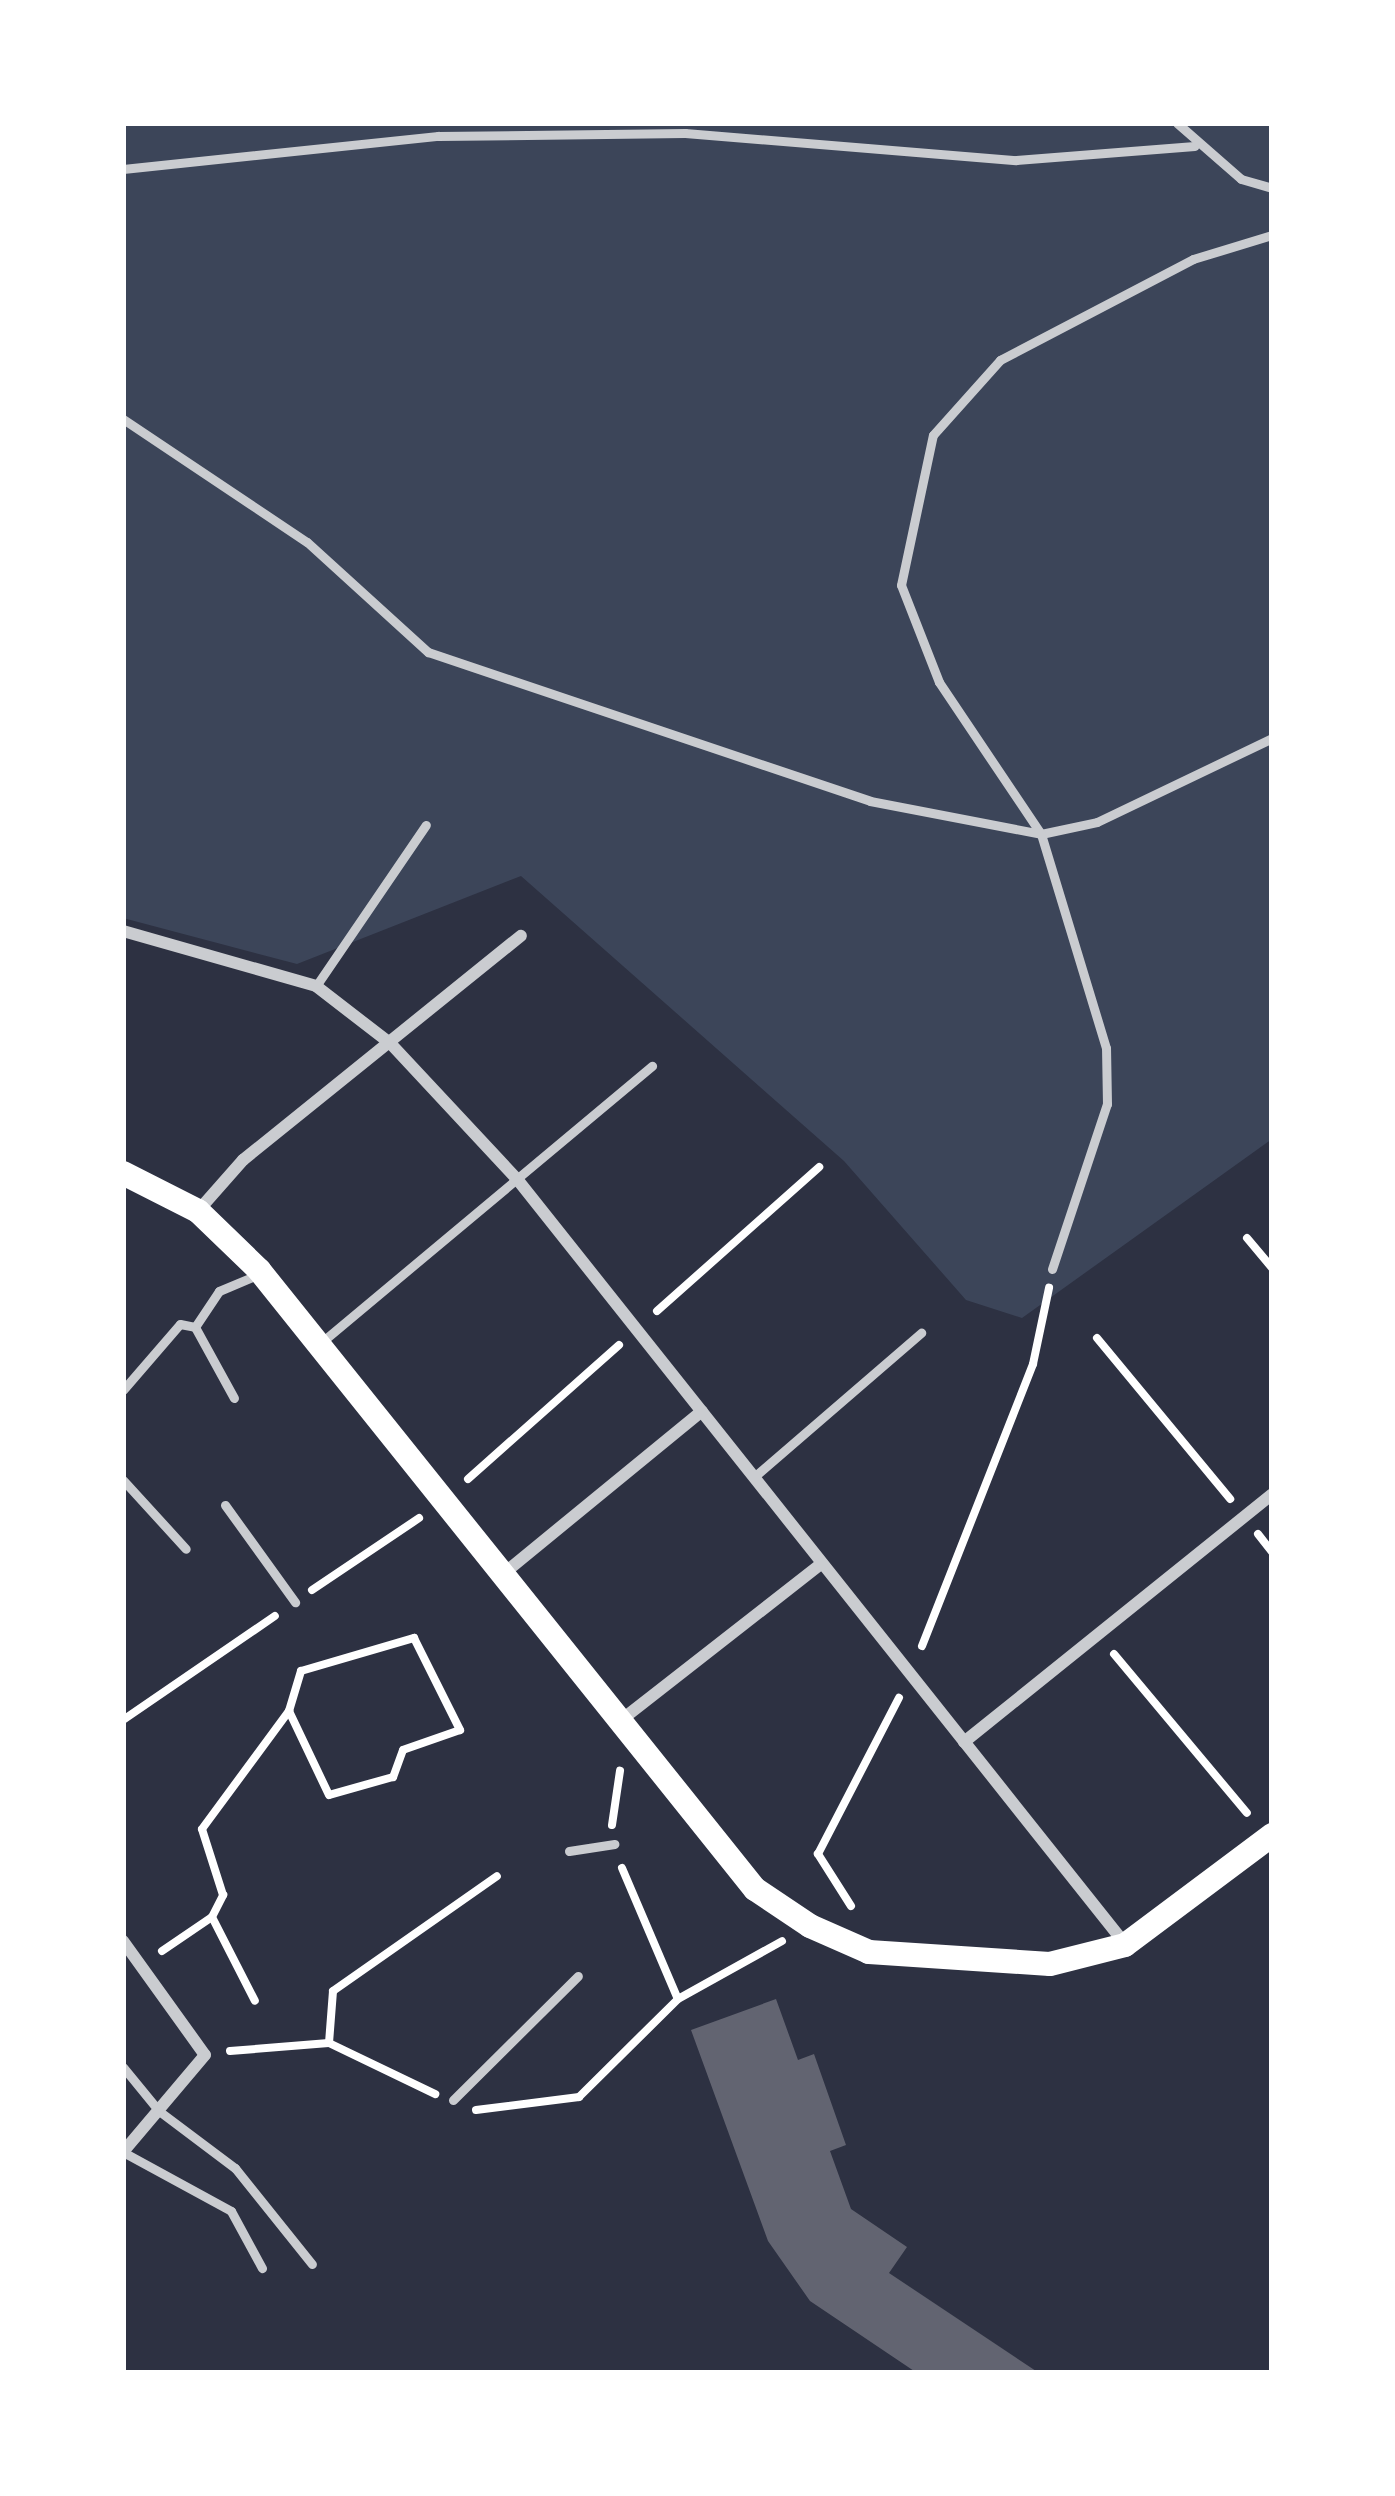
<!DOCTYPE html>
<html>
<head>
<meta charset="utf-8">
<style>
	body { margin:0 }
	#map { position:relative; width:1395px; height:2496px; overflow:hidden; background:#2d3142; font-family:Montserrat,sans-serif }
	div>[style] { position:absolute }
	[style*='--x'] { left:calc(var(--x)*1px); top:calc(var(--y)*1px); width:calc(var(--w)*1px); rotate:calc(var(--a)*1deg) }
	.green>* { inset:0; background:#3c4559 }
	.building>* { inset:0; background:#626471 }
	.path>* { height:8px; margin:-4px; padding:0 4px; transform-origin:4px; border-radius:4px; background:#fff }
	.service>* { height:9px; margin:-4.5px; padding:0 4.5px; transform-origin:4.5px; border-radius:4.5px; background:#caccd0 }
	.minor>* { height:12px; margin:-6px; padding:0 6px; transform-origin:6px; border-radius:6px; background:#caccd0 }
	.secondary>* { height:24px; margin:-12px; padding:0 12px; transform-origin:12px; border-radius:12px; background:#fff }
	span { translate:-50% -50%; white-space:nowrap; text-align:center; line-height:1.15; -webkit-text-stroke:9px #fff; paint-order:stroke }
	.frame { position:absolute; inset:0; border:126px solid #fff; pointer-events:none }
</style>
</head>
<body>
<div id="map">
	<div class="green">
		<div style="clip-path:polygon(123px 123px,1272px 123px,1272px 1139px,1022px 1318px,966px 1300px,844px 1161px,521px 876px,297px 964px,123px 918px)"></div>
	</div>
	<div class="building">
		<div style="clip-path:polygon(776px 1999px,798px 2060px,814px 2054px,846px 2145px,830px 2151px,851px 2209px,907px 2247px,889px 2273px,1039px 2373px,917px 2373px,810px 2301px,768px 2241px,691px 2030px)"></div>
	</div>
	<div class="path">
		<div style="--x:1247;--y:1238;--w:39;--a:50"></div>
		<div style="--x:657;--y:1311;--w:217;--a:-41.6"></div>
		<div style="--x:1097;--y:1338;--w:209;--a:50.4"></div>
		<div style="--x:468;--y:1479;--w:202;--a:-41.6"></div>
		<div style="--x:1258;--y:1534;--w:23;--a:52"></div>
		<div style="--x:312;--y:1590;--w:129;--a:-33.9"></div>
		<div style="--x:922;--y:1646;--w:303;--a:-68.5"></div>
		<div style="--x:1033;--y:1364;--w:78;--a:-78.1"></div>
		<div style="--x:1114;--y:1654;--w:207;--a:50.1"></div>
		<div style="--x:123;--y:1720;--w:184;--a:-34.4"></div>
		<div style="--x:612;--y:1825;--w:55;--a:-81.6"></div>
		<div style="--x:622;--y:1868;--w:142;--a:66.9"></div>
		<div style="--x:851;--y:1906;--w:62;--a:-122.4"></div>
		<div style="--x:818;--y:1854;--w:176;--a:-62.6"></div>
		<div style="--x:212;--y:1917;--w:94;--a:62.9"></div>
		<div style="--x:162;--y:1951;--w:60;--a:-34.2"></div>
		<div style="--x:212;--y:1917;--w:25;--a:-63"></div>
		<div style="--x:223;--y:1895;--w:69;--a:-107.7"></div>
		<div style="--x:202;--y:1829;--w:147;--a:-53.6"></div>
		<div style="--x:289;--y:1711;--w:42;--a:-73.3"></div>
		<div style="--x:301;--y:1671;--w:118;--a:-16.3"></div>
		<div style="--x:414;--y:1638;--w:103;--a:63.4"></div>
		<div style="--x:460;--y:1730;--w:60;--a:160.7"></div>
		<div style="--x:403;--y:1750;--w:29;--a:110"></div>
		<div style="--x:393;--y:1777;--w:66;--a:164.3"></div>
		<div style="--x:329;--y:1795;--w:93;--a:-115.5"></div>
		<div style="--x:329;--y:2043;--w:52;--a:-85.6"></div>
		<div style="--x:333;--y:1991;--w:200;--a:-35"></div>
		<div style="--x:230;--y:2051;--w:99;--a:-4.6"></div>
		<div style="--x:329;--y:2043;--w:118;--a:25.7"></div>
		<div style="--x:476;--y:2110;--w:104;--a:-7.2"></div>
		<div style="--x:579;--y:2097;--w:139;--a:-44.7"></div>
		<div style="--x:678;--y:1999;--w:119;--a:-29.1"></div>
	</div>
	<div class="service">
		<div style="--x:1177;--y:123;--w:85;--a:41.2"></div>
		<div style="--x:1241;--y:179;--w:32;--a:16"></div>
		<div style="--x:123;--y:169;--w:317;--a:-6"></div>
		<div style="--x:438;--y:136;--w:247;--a:-0.7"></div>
		<div style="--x:685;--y:133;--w:332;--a:4.7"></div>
		<div style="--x:1016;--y:160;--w:179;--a:-4.5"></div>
		<div style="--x:123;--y:419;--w:221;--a:33.8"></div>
		<div style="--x:307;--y:542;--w:164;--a:42.3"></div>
		<div style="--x:428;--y:652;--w:466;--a:18.6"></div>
		<div style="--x:870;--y:801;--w:174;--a:10.9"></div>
		<div style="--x:1041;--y:834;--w:57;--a:-12.1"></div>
		<div style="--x:1097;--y:822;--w:194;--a:-25.6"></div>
		<div style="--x:316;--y:986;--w:195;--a:-55.7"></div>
		<div style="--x:1052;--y:1269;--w:174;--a:-71.6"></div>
		<div style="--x:1107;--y:1104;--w:56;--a:-91"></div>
		<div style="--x:1106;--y:1048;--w:224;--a:-106.9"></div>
		<div style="--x:1041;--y:834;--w:183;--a:-123.9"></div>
		<div style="--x:939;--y:682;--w:104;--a:-111.4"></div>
		<div style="--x:901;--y:585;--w:153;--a:-78"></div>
		<div style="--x:933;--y:435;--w:101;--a:-48.2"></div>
		<div style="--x:1000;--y:360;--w:218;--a:-27.6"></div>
		<div style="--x:1193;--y:259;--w:83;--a:-16.9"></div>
		<div style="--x:323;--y:1341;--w:429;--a:-39.9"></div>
		<div style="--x:123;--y:1390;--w:87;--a:-49.2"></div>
		<div style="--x:180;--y:1324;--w:15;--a:11"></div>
		<div style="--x:234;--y:1398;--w:81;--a:-118.8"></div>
		<div style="--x:195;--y:1327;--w:43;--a:-56.3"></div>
		<div style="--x:219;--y:1291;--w:41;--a:-22.8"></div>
		<div style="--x:754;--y:1477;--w:221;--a:-40.8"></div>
		<div style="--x:123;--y:1480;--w:93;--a:47.6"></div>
		<div style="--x:225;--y:1505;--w:120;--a:54.2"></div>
		<div style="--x:569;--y:1851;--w:46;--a:-8.8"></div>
		<div style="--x:123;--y:2067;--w:57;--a:50.7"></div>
		<div style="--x:159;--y:2111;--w:95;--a:36.9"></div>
		<div style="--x:235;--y:2168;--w:123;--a:51.3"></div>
		<div style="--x:453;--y:2100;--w:176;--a:-44.8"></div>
		<div style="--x:123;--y:2152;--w:123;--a:28.6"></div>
		<div style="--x:231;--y:2211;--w:65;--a:61.5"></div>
	</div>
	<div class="minor">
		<div style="--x:123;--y:931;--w:201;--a:15.9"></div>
		<div style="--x:316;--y:986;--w:95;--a:37.7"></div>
		<div style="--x:391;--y:1044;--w:185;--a:47"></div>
		<div style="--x:517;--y:1179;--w:977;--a:51.52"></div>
		<div style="--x:198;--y:1211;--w:68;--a:-48.6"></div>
		<div style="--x:243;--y:1160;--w:357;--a:-38.9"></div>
		<div style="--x:503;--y:1574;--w:257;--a:-39.3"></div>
		<div style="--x:620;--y:1721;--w:256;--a:-38"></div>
		<div style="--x:964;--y:1742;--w:395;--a:-38.8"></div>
		<div style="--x:123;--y:1941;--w:140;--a:54.3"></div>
		<div style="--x:205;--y:2055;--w:127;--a:130.2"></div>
	</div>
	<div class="secondary">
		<div style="--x:123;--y:1173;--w:84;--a:26.9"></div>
		<div style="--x:198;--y:1211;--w:85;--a:44"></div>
		<div style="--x:259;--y:1270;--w:793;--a:51.3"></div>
		<div style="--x:755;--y:1889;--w:66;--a:33.9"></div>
		<div style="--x:810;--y:1926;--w:64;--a:23.8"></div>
		<div style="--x:869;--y:1952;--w:181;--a:3.8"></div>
		<div style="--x:1050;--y:1964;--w:77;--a:-14.2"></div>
		<div style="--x:1125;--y:1945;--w:184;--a:-36.8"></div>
	</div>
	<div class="frame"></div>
</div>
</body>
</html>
